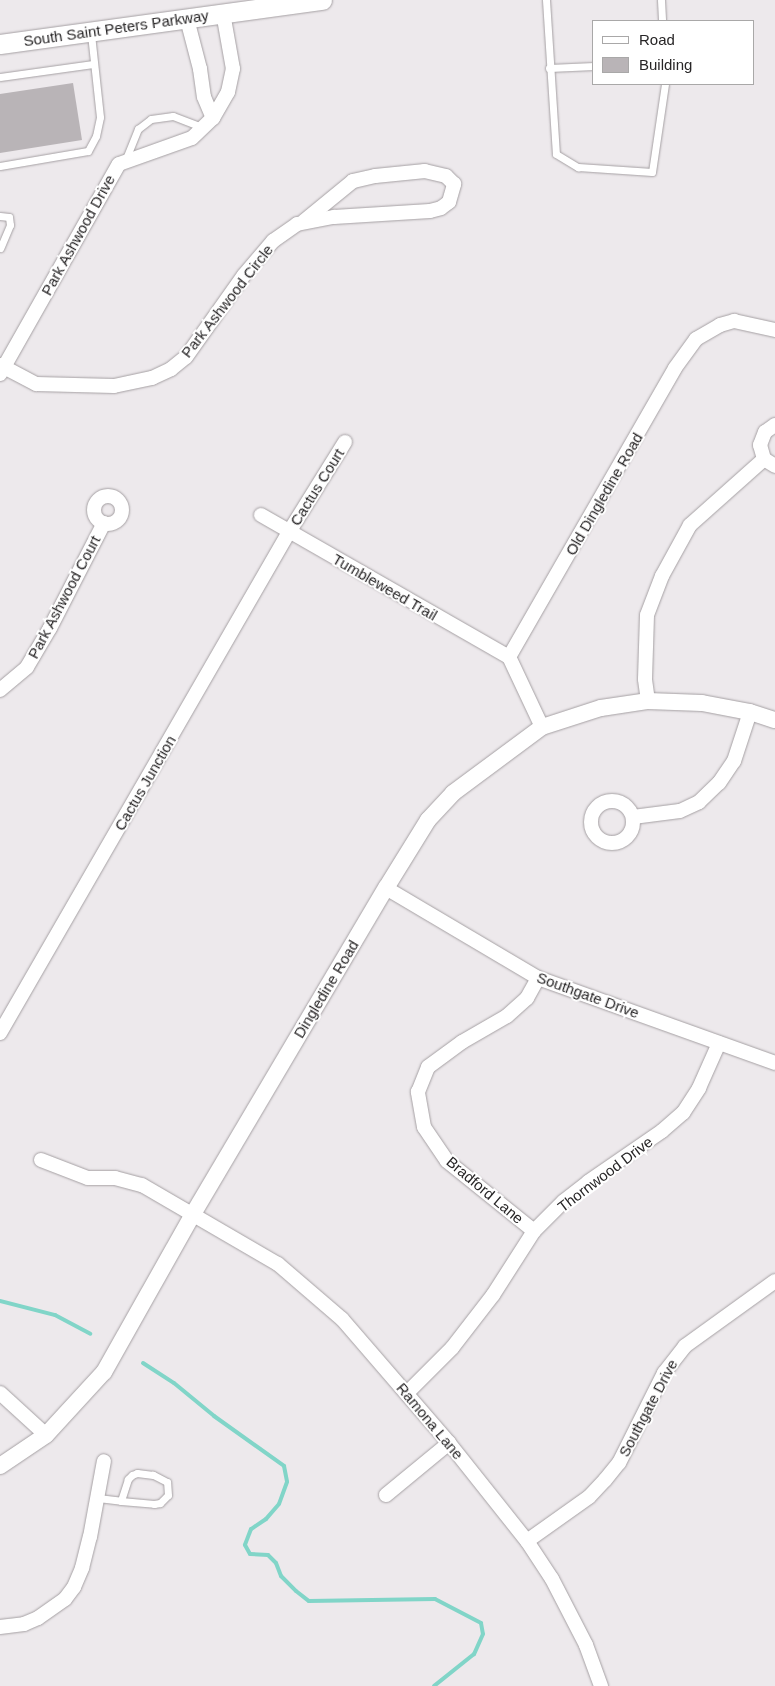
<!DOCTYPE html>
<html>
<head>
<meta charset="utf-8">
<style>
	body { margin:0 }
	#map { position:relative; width:775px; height:1686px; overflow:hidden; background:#ede9ec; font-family:Helvetica,sans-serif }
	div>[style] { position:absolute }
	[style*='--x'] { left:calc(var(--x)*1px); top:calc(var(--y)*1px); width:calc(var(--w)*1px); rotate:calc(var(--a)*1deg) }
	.stream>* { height:4px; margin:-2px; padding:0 2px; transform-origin:2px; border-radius:2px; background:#81d5c8 }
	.building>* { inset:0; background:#b9b4b7 }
	.roads { filter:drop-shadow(0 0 1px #a5a0a3) drop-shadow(0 0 1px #a5a0a3) }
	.service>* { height:7px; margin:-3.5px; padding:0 3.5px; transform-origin:3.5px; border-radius:3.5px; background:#fff }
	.minor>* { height:14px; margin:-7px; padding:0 7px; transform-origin:7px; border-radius:7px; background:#fff }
	.minor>.ring { margin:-7px; padding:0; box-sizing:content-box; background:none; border:14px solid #fff; border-radius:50% }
	.tertiary>* { height:16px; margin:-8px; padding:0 8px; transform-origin:8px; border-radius:8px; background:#fff }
	.secondary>* { height:19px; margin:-9.5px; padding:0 9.5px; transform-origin:9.5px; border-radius:9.5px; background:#fff }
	span { translate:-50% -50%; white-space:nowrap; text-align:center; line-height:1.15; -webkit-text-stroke:4px #fff; paint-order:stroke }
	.street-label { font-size:15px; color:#272526 }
	.legend { position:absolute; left:592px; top:20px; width:162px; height:65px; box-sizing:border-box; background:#fff; border:1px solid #a9a8a8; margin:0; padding:6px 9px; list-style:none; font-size:15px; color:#272526 }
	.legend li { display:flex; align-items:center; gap:10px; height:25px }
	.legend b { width:25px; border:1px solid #a9a8a8 }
</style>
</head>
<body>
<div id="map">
	<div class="stream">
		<div style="--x:0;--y:1301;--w:57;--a:14.3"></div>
		<div style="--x:55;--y:1315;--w:40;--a:28"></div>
		<div style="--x:143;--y:1363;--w:37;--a:33"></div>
		<div style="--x:174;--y:1383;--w:52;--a:39.5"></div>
		<div style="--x:214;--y:1416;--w:86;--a:35.5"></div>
		<div style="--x:284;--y:1466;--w:16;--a:79"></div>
		<div style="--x:287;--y:1482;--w:23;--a:110"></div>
		<div style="--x:279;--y:1504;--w:20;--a:131"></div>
		<div style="--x:266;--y:1519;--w:18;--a:146"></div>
		<div style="--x:251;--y:1529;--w:17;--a:111"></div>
		<div style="--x:245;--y:1545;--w:10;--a:61"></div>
		<div style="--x:250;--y:1554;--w:18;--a:3"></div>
		<div style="--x:268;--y:1555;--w:11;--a:45"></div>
		<div style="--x:276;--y:1563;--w:14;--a:69"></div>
		<div style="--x:281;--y:1576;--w:21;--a:45"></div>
		<div style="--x:296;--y:1591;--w:16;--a:38"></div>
		<div style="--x:309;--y:1601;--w:126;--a:-0.9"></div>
		<div style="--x:435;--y:1599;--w:52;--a:27.6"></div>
		<div style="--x:481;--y:1623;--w:11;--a:80"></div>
		<div style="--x:483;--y:1634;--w:22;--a:114"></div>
		<div style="--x:474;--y:1654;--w:51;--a:141.3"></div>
	</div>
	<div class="building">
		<div style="clip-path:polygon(73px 83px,82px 140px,0 153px,0 94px)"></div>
	</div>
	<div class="roads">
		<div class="service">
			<div style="--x:546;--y:0;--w:154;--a:86.3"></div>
			<div style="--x:556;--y:154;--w:26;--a:31"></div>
			<div style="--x:578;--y:167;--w:74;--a:3.9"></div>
			<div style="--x:652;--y:172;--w:89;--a:-81.6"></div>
			<div style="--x:661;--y:0;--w:21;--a:87"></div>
			<div style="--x:549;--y:68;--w:45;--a:-2.5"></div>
			<div style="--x:0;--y:77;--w:94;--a:-8"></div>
			<div style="--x:125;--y:161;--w:35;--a:-68"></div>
			<div style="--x:138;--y:129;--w:16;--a:-38"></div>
			<div style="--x:151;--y:119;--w:22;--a:-8"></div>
			<div style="--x:173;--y:116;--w:31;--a:21"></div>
			<div style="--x:0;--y:166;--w:89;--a:-9.7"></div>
			<div style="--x:88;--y:151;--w:17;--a:-62"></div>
			<div style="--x:96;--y:136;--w:19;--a:-78"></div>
			<div style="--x:100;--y:117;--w:83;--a:-96.2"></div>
			<div style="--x:0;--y:216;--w:9;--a:6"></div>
			<div style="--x:9;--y:217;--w:8;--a:83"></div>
			<div style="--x:10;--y:225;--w:25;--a:113"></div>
			<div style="--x:98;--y:1498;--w:23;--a:7"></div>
			<div style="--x:121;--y:1501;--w:33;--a:5"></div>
			<div style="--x:154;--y:1504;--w:6;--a:-9"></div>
			<div style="--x:160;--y:1503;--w:11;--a:-45"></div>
			<div style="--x:168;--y:1495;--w:13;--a:-94"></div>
			<div style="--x:167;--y:1482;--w:16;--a:-153"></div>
			<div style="--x:153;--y:1475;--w:16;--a:-173"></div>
			<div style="--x:137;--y:1473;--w:5;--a:158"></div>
			<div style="--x:132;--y:1475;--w:6;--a:135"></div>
			<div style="--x:128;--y:1479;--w:23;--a:108"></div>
		</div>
		<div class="minor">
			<div style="--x:187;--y:19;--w:52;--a:75.4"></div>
			<div style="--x:200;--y:69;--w:28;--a:82"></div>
			<div style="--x:204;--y:97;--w:23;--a:67"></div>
			<div style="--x:0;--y:365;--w:41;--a:27.8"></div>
			<div style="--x:36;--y:384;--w:78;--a:1.5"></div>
			<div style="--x:114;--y:386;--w:39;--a:-12"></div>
			<div style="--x:152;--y:378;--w:21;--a:-25"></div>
			<div style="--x:171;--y:369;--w:19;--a:-39"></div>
			<div style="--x:186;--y:357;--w:100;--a:-54.7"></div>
			<div style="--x:244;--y:275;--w:45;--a:-49.5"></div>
			<div style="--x:273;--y:241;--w:29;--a:-35"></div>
			<div style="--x:297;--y:224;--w:38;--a:-11"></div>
			<div style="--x:334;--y:217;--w:96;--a:-3.6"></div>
			<div style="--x:430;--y:211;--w:11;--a:-15"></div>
			<div style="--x:441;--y:208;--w:10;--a:-37"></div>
			<div style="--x:449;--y:202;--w:19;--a:-74"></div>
			<div style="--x:454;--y:184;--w:11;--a:-135"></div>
			<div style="--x:446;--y:176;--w:22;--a:-167"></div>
			<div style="--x:425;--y:171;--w:50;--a:174.3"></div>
			<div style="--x:375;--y:176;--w:23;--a:167"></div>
			<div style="--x:353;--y:181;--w:63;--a:140.8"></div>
			<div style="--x:0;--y:374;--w:241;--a:-60.5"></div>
			<div style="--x:119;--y:164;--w:77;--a:-19.6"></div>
			<div style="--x:192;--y:138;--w:29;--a:-44"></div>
			<div style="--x:213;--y:118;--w:30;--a:-60"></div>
			<div style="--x:228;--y:92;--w:24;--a:-78"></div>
			<div style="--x:233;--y:69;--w:57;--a:-100.1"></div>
			<div style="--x:775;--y:425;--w:12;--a:145"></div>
			<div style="--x:765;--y:432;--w:14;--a:111"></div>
			<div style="--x:760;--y:445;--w:15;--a:74"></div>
			<div style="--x:764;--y:459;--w:13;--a:32"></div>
			<div class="ring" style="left:94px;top:496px;width:14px;height:14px"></div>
			<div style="--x:261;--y:515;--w:286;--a:29.8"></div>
			<div style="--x:0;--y:690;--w:35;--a:-40"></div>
			<div style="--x:27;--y:667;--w:45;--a:-59.5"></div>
			<div style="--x:50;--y:628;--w:118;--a:-62.8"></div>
			<div style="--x:648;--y:701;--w:22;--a:-98"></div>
			<div style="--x:645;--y:679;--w:64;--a:-88.2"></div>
			<div style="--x:647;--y:615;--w:42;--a:-69"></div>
			<div style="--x:662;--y:576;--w:58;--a:-61.2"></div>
			<div style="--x:690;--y:525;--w:99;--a:-41.7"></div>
			<div style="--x:542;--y:727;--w:77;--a:-115.2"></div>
			<div style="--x:509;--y:657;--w:333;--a:-60.1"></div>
			<div style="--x:675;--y:368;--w:36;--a:-54"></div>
			<div style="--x:696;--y:339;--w:28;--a:-30"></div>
			<div style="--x:720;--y:325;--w:15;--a:-16"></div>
			<div style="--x:734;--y:321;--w:42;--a:12.4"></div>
			<div class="ring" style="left:591px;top:801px;width:28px;height:28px"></div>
			<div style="--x:633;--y:817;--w:47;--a:-7.3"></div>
			<div style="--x:680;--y:811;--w:21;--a:-25"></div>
			<div style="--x:699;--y:802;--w:28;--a:-44"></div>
			<div style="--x:719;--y:783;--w:27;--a:-56"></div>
			<div style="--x:734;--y:761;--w:52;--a:-71.9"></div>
			<div style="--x:386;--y:888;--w:177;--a:30.6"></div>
			<div style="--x:538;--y:978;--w:252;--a:19.7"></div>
			<div style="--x:0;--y:1033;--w:578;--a:-60.02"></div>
			<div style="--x:289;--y:532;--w:106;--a:-58.1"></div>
			<div style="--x:41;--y:1160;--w:50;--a:21"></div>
			<div style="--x:88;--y:1178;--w:27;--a:0"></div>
			<div style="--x:115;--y:1178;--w:28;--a:15"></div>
			<div style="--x:142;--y:1185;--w:157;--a:30.2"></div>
			<div style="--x:278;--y:1264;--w:84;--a:40.7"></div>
			<div style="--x:342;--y:1319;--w:164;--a:49.2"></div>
			<div style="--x:449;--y:1443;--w:125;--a:51.5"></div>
			<div style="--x:527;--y:1541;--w:45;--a:56.7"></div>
			<div style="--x:552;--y:1579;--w:74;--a:62.7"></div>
			<div style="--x:586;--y:1645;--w:44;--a:69.9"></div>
			<div style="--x:534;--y:1231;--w:112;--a:-141.2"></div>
			<div style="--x:447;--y:1161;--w:41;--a:-124.1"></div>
			<div style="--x:424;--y:1127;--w:36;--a:-100"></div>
			<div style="--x:418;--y:1092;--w:27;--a:-68"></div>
			<div style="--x:428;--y:1067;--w:42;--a:-36.3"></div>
			<div style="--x:462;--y:1042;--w:52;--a:-30"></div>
			<div style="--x:507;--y:1016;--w:27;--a:-42"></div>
			<div style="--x:527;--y:998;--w:23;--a:-61"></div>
			<div style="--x:0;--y:1393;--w:62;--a:42.4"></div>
			<div style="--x:407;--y:1393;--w:64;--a:-45"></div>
			<div style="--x:452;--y:1348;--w:67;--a:-52.3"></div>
			<div style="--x:493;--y:1295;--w:76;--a:-57.4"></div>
			<div style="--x:534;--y:1231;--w:42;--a:-45"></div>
			<div style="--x:564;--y:1201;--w:31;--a:-38"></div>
			<div style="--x:588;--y:1182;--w:90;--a:-34.6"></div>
			<div style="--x:662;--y:1131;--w:28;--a:-41"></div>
			<div style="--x:683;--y:1113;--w:30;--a:-57"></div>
			<div style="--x:699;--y:1088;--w:49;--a:-66"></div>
			<div style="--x:386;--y:1495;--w:82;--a:-39.5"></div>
			<div style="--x:527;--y:1541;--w:76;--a:-35.4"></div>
			<div style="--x:589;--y:1497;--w:23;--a:-47"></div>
			<div style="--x:605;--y:1480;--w:22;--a:-51"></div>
			<div style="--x:619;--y:1463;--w:101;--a:-63.4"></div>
			<div style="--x:664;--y:1373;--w:34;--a:-52"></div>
			<div style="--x:685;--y:1346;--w:111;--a:-35.8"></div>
			<div style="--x:0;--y:1627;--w:24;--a:-7"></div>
			<div style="--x:24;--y:1624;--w:15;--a:-23"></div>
			<div style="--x:38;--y:1618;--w:33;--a:-35"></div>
			<div style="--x:65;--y:1599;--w:15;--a:-53"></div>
			<div style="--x:74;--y:1587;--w:21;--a:-67"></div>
			<div style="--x:82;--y:1568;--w:32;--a:-76"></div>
			<div style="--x:90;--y:1537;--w:77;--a:-79.6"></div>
		</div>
		<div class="tertiary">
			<div style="--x:0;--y:1466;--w:55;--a:-34"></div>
			<div style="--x:46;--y:1435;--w:86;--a:-47.4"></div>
			<div style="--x:104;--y:1372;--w:181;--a:-60.6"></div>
			<div style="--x:193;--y:1214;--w:379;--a:-59.4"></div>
			<div style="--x:386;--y:888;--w:80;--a:-58.3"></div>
			<div style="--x:428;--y:820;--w:37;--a:-47"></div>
			<div style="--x:453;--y:793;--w:111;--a:-36.6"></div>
			<div style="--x:542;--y:727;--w:62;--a:-17.9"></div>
			<div style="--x:601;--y:708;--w:48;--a:-8.5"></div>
			<div style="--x:648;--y:701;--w:54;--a:2.1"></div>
			<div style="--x:702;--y:703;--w:49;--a:10.6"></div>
			<div style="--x:750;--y:712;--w:26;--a:18"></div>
		</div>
		<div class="secondary">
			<div style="--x:0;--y:44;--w:325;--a:-7.8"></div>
		</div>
	</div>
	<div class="street-label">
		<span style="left:116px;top:28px;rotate:-8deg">South Saint Peters Parkway</span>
		<span style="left:78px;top:235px;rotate:-61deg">Park Ashwood Drive</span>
		<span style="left:227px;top:301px;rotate:-52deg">Park Ashwood Circle</span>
		<span style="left:317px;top:487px;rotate:-58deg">Cactus Court</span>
		<span style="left:604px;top:494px;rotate:-60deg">Old Dingledine Road</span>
		<span style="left:385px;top:587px;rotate:30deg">Tumbleweed Trail</span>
		<span style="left:64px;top:597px;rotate:-62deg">Park Ashwood Court</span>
		<span style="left:145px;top:783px;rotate:-60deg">Cactus Junction</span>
		<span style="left:326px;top:989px;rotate:-59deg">Dingledine Road</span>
		<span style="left:588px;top:995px;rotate:20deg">Southgate Drive</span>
		<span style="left:605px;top:1174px;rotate:-37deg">Thornwood Drive</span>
		<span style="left:485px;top:1190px;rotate:40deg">Bradford Lane</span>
		<span style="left:648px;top:1408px;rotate:-62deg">Southgate Drive</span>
		<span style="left:430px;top:1421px;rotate:50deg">Ramona Lane</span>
	</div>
	<ul class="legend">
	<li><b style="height:6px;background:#fff"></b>Road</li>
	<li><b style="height:14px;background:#b9b4b7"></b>Building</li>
	</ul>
</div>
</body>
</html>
